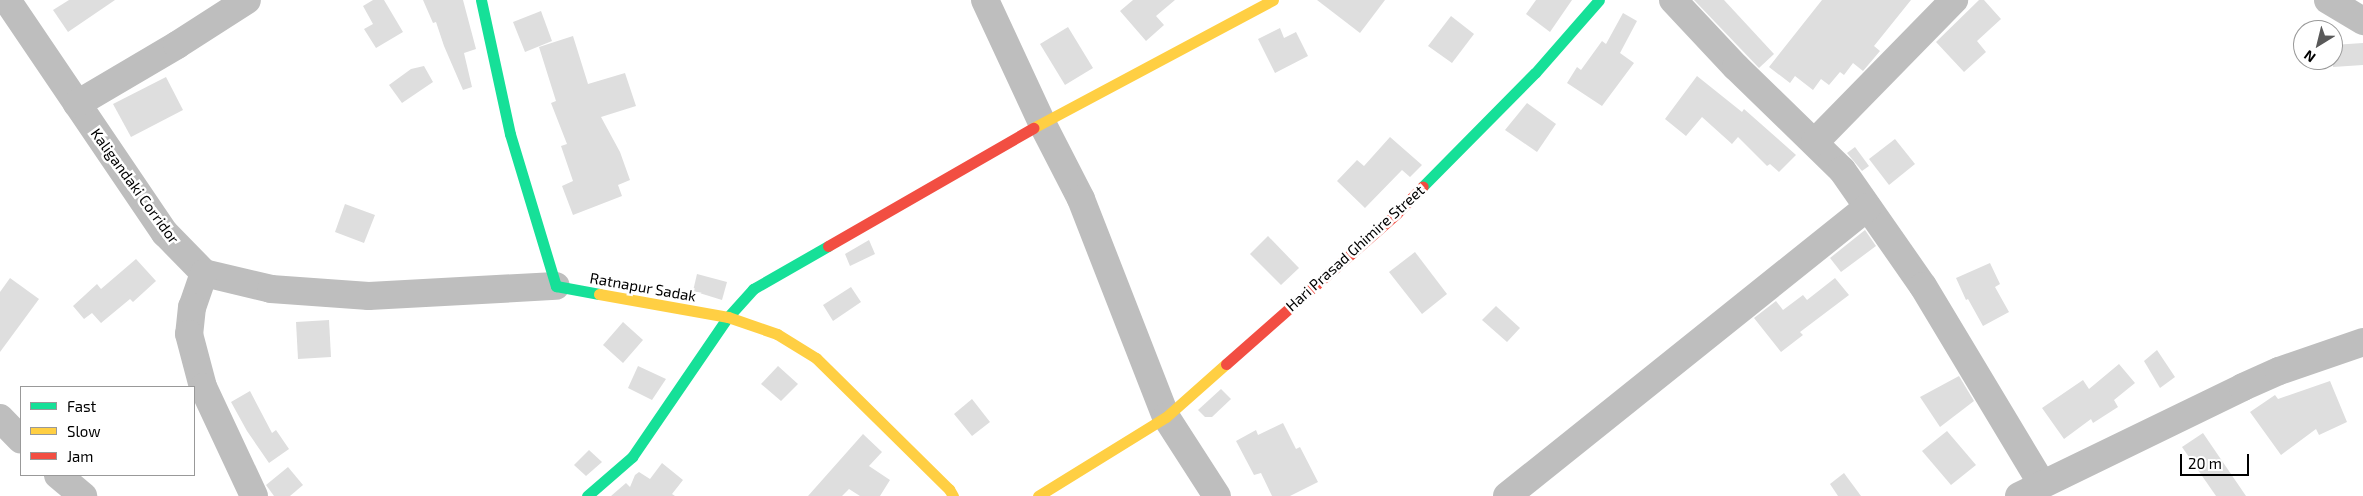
<!DOCTYPE html>
<html>
<head>
<meta charset="utf-8">
<style>
	body { margin:0 }
	#map { position:relative; width:2363px; height:496px; overflow:hidden; background:#fff; font-family:"Exo 2",sans-serif }
	div>[style] { position:absolute }
	[style*='--x'] { left:calc(var(--x)*1px); top:calc(var(--y)*1px); width:calc(var(--w)*1px); rotate:calc(var(--a)*1deg) }
	.building>* { inset:0; background:#dedede }
	.street>* { height:28px; margin:-14px; padding:0 14px; transform-origin:14px; border-radius:14px; background:#bebebe }
	.fast>* { height:11px; margin:-5.5px; padding:0 5.5px; transform-origin:5.5px; border-radius:5.5px; background:#16e098 }
	.slow>* { height:11px; margin:-5.5px; padding:0 5.5px; transform-origin:5.5px; border-radius:5.5px; background:#ffcf43 }
	.jam>* { height:11px; margin:-5.5px; padding:0 5.5px; transform-origin:5.5px; border-radius:5.5px; background:#f24e42 }
	span { translate:-50% -50%; white-space:nowrap; text-align:center; line-height:1.15; -webkit-text-stroke:5px #fff; paint-order:stroke }
	.street-label { font-size:15px; color:#000 }
	.legend { position:absolute; left:20px; top:386px; width:175px; height:90px; box-sizing:border-box; background:#fff; border:1px solid #999; margin:0; padding:6px 9px; list-style:none; font-size:15px; color:#000 }
	.legend li { display:flex; align-items:center; gap:10px; height:25px }
	.legend b { width:25px; border:1px solid #999 }
	.north { position:absolute; left:2293px; top:20px; width:50px; height:50px; box-sizing:border-box; background:#fff; border:1px solid #999; border-radius:50%; rotate:216deg; font-size:14px; font-weight:700; line-height:20px; text-align:center; color:#000 }
	.north::after { content:''; display:block; margin:auto; width:18px; height:22px; background:#595959; clip-path:polygon(50% 0,100% 100%,50% 72%,0 100%) }
	.scale { position:absolute; left:2180px; top:454px; width:69px; height:22px; box-sizing:border-box; border:2px solid #000; border-top:0; padding-left:6px; font-size:15px; line-height:18px; white-space:nowrap; color:#000; -webkit-text-stroke:4px #fff; paint-order:stroke }
</style>
</head>
<body>
<div id="map">
	<div class="building">
		<div style="clip-path:polygon(69px 0,115px 0,68px 32px,53px 10px)"></div>
		<div style="clip-path:polygon(373px 0,384px 0,403px 32px,376px 48px,364px 29px,373px 24px,363px 6px)"></div>
		<div style="clip-path:polygon(423px 0,463px 0,476px 49px,464px 53px,472px 87px,463px 90px,444px 46px,436px 22px,433px 23px)"></div>
		<div style="clip-path:polygon(1133px 0,1175px 0,1156px 16px,1164px 25px,1146px 41px,1120px 11px)"></div>
		<div style="clip-path:polygon(1317px 0,1385px 0,1360px 33px)"></div>
		<div style="clip-path:polygon(1536px 0,1572px 0,1550px 32px,1526px 14px)"></div>
		<div style="clip-path:polygon(1694px 0,1724px 0,1774px 54px,1759px 68px)"></div>
		<div style="clip-path:polygon(1822px 0,1911px 0,1874px 46px,1880px 51px,1863px 71px,1853px 63px,1844px 75px,1840px 72px,1829px 85px,1821px 79px,1813px 90px,1795px 76px,1790px 83px,1769px 67px)"></div>
		<div style="clip-path:polygon(1979px 0,1984px 0,2001px 19px,1977px 41px,1986px 52px,1964px 72px,1936px 42px)"></div>
		<div style="clip-path:polygon(541px 11px,552px 41px,525px 52px,513px 22px)"></div>
		<div style="clip-path:polygon(1623px 13px,1637px 21px,1620px 53px,1634px 63px,1602px 106px,1567px 83px,1577px 67px,1581px 70px,1602px 41px,1606px 44px)"></div>
		<div style="clip-path:polygon(1451px 16px,1474px 34px,1452px 63px,1428px 46px)"></div>
		<div style="clip-path:polygon(1068px 27px,1093px 68px,1065px 85px,1040px 44px)"></div>
		<div style="clip-path:polygon(1280px 28px,1284px 38px,1296px 32px,1308px 56px,1275px 73px,1258px 39px)"></div>
		<div style="clip-path:polygon(573px 36px,588px 84px,625px 73px,636px 106px,601px 117px,620px 152px,630px 180px,618px 185px,622px 196px,573px 215px,562px 186px,573px 181px,561px 146px,567px 144px,551px 103px,556px 101px,539px 47px)"></div>
		<div style="clip-path:polygon(2363px 43px,2363px 65px,2333px 67px,2333px 45px)"></div>
		<div style="clip-path:polygon(424px 66px,433px 82px,402px 103px,389px 85px,411px 69px)"></div>
		<div style="clip-path:polygon(1697px 76px,1742px 112px,1744px 109px,1796px 155px,1779px 172px,1770px 164px,1767px 166px,1738px 137px,1732px 144px,1702px 117px,1686px 136px,1665px 119px)"></div>
		<div style="clip-path:polygon(166px 77px,183px 110px,131px 137px,113px 104px)"></div>
		<div style="clip-path:polygon(1527px 103px,1556px 124px,1537px 152px,1505px 130px)"></div>
		<div style="clip-path:polygon(1390px 137px,1422px 165px,1410px 177px,1402px 170px,1365px 208px,1337px 181px,1357px 160px,1364px 166px)"></div>
		<div style="clip-path:polygon(1895px 139px,1915px 164px,1889px 185px,1869px 159px)"></div>
		<div style="clip-path:polygon(1855px 147px,1869px 166px,1862px 171px,1847px 153px)"></div>
		<div style="clip-path:polygon(345px 204px,375px 215px,364px 243px,335px 232px)"></div>
		<div style="clip-path:polygon(1865px 230px,1876px 246px,1841px 272px,1830px 258px)"></div>
		<div style="clip-path:polygon(1268px 236px,1299px 268px,1281px 285px,1250px 254px)"></div>
		<div style="clip-path:polygon(869px 240px,875px 254px,850px 266px,845px 254px)"></div>
		<div style="clip-path:polygon(1415px 252px,1447px 294px,1422px 314px,1389px 272px)"></div>
		<div style="clip-path:polygon(136px 259px,156px 281px,133px 302px,130px 299px,101px 323px,92px 313px,84px 319px,73px 306px,97px 284px,101px 289px)"></div>
		<div style="clip-path:polygon(1990px 263px,2000px 284px,1995px 287px,2009px 312px,1983px 326px,1968px 299px,1966px 300px,1956px 278px)"></div>
		<div style="clip-path:polygon(697px 274px,727px 282px,722px 300px,693px 291px)"></div>
		<div style="clip-path:polygon(10px 278px,39px 299px,0 352px,0 292px)"></div>
		<div style="clip-path:polygon(1835px 278px,1849px 295px,1800px 332px,1803px 335px,1781px 352px,1754px 318px,1776px 301px,1783px 310px,1803px 295px,1807px 300px)"></div>
		<div style="clip-path:polygon(851px 287px,861px 302px,833px 321px,823px 305px)"></div>
		<div style="clip-path:polygon(1496px 306px,1520px 328px,1507px 342px,1482px 320px)"></div>
		<div style="clip-path:polygon(329px 320px,331px 357px,298px 359px,296px 322px)"></div>
		<div style="clip-path:polygon(623px 322px,643px 340px,623px 363px,603px 345px)"></div>
		<div style="clip-path:polygon(2157px 350px,2175px 377px,2160px 388px,2144px 361px)"></div>
		<div style="clip-path:polygon(2119px 364px,2135px 383px,2114px 400px,2118px 407px,2093px 423px,2091px 419px,2064px 439px,2042px 408px,2083px 380px,2089px 389px)"></div>
		<div style="clip-path:polygon(638px 366px,666px 379px,652px 400px,628px 388px)"></div>
		<div style="clip-path:polygon(778px 366px,798px 384px,781px 401px,761px 384px)"></div>
		<div style="clip-path:polygon(1959px 376px,1974px 401px,1940px 427px,1920px 397px)"></div>
		<div style="clip-path:polygon(2330px 381px,2347px 422px,2319px 435px,2316px 429px,2281px 455px,2250px 412px,2275px 395px,2278px 399px)"></div>
		<div style="clip-path:polygon(1221px 389px,1231px 399px,1212px 417px,1205px 417px,1198px 410px)"></div>
		<div style="clip-path:polygon(250px 391px,272px 433px,276px 430px,289px 449px,269px 463px,247px 431px,231px 402px)"></div>
		<div style="clip-path:polygon(972px 399px,990px 422px,972px 436px,954px 414px)"></div>
		<div style="clip-path:polygon(1283px 423px,1296px 449px,1300px 447px,1318px 482px,1290px 496px,1272px 496px,1261px 473px,1254px 475px,1236px 441px,1256px 430px,1258px 435px)"></div>
		<div style="clip-path:polygon(1947px 431px,1976px 465px,1951px 485px,1922px 451px)"></div>
		<div style="clip-path:polygon(2203px 433px,2246px 496px,2216px 496px,2182px 447px)"></div>
		<div style="clip-path:polygon(863px 434px,882px 452px,869px 466px,890px 480px,880px 496px,860px 496px,849px 489px,842px 496px,808px 496px)"></div>
		<div style="clip-path:polygon(589px 450px,602px 462px,586px 476px,574px 465px)"></div>
		<div style="clip-path:polygon(662px 463px,683px 480px,672px 494px,675px 496px,611px 496px,626px 483px,630px 487px,635px 475px,639px 472px,650px 479px)"></div>
		<div style="clip-path:polygon(288px 467px,303px 485px,290px 496px,274px 496px,266px 485px)"></div>
		<div style="clip-path:polygon(1844px 473px,1861px 496px,1838px 496px,1830px 484px)"></div>
	</div>
	<div class="street">
		<div style="--x:7;--y:0;--w:282;--a:55.9"></div>
		<div style="--x:165;--y:233;--w:56;--a:45.7"></div>
		<div style="--x:204;--y:273;--w:69;--a:13.4"></div>
		<div style="--x:271;--y:289;--w:98;--a:4.1"></div>
		<div style="--x:369;--y:296;--w:187;--a:-3.1"></div>
		<div style="--x:985;--y:0;--w:136;--a:65.1"></div>
		<div style="--x:1042;--y:123;--w:85;--a:62.8"></div>
		<div style="--x:1081;--y:199;--w:234;--a:68.7"></div>
		<div style="--x:1166;--y:417;--w:94;--a:57.2"></div>
		<div style="--x:1673;--y:0;--w:92;--a:46.8"></div>
		<div style="--x:1736;--y:67;--w:148;--a:44.2"></div>
		<div style="--x:1842;--y:170;--w:141;--a:55.1"></div>
		<div style="--x:1923;--y:286;--w:231;--a:59"></div>
		<div style="--x:2328;--y:0;--w:41;--a:31"></div>
		<div style="--x:77;--y:104;--w:116;--a:-30.5"></div>
		<div style="--x:177;--y:45;--w:83;--a:-32.7"></div>
		<div style="--x:1815;--y:142;--w:199;--a:-45.6"></div>
		<div style="--x:204;--y:273;--w:36;--a:109"></div>
		<div style="--x:192;--y:307;--w:27;--a:96"></div>
		<div style="--x:189;--y:334;--w:55;--a:75.2"></div>
		<div style="--x:203;--y:387;--w:120;--a:64.9"></div>
		<div style="--x:0;--y:418;--w:30;--a:46"></div>
		<div style="--x:58;--y:475;--w:33;--a:40"></div>
		<div style="--x:1507;--y:496;--w:462;--a:-38.7"></div>
		<div style="--x:2019;--y:496;--w:249;--a:-25.9"></div>
		<div style="--x:2243;--y:387;--w:39;--a:-24"></div>
		<div style="--x:2279;--y:371;--w:89;--a:-19"></div>
	</div>
	<div class="fast">
		<div style="--x:481;--y:0;--w:137;--a:77.8"></div>
		<div style="--x:510;--y:134;--w:159;--a:73.2"></div>
		<div style="--x:556;--y:286;--w:44;--a:10.5"></div>
		<div style="--x:1423;--y:186;--w:159;--a:-45.3"></div>
		<div style="--x:1535;--y:73;--w:97;--a:-48.8"></div>
		<div style="--x:587;--y:496;--w:60;--a:-40.9"></div>
		<div style="--x:632;--y:457;--w:170;--a:-55.6"></div>
		<div style="--x:728;--y:317;--w:38;--a:-48"></div>
		<div style="--x:753;--y:289;--w:86;--a:-29.8"></div>
	</div>
	<div class="slow">
		<div style="--x:1033;--y:128;--w:272;--a:-28.1"></div>
		<div style="--x:599;--y:294;--w:131;--a:10.1"></div>
		<div style="--x:728;--y:317;--w:52;--a:19.1"></div>
		<div style="--x:777;--y:334;--w:46;--a:31.6"></div>
		<div style="--x:816;--y:358;--w:187;--a:44.6"></div>
		<div style="--x:949;--y:489;--w:8;--a:60"></div>
		<div style="--x:1038;--y:496;--w:150;--a:-31.7"></div>
		<div style="--x:1166;--y:417;--w:80;--a:-41.5"></div>
	</div>
	<div class="jam">
		<div style="--x:828;--y:246;--w:237;--a:-29.9"></div>
		<div style="--x:1226;--y:364;--w:228;--a:-41.4"></div>
		<div style="--x:1397;--y:213;--w:37;--a:-46"></div>
	</div>
	<div class="street-label">
		<span style="left:135px;top:186px;rotate:54deg">Kaligandaki Corridor</span>
		<span style="left:1355px;top:248px;rotate:-42deg">Hari Prasad Ghimire Street</span>
		<span style="left:643px;top:287px;rotate:10deg">Ratnapur Sadak</span>
	</div>
	<ul class="legend">
	<li><b style="height:6px;background:#16e098"></b>Fast</li>
	<li><b style="height:6px;background:#ffcf43"></b>Slow</li>
	<li><b style="height:6px;background:#f24e42"></b>Jam</li>
	</ul>
	<div class="north">N</div>
	<div class="scale">20 m</div>
</div>
</body>
</html>
